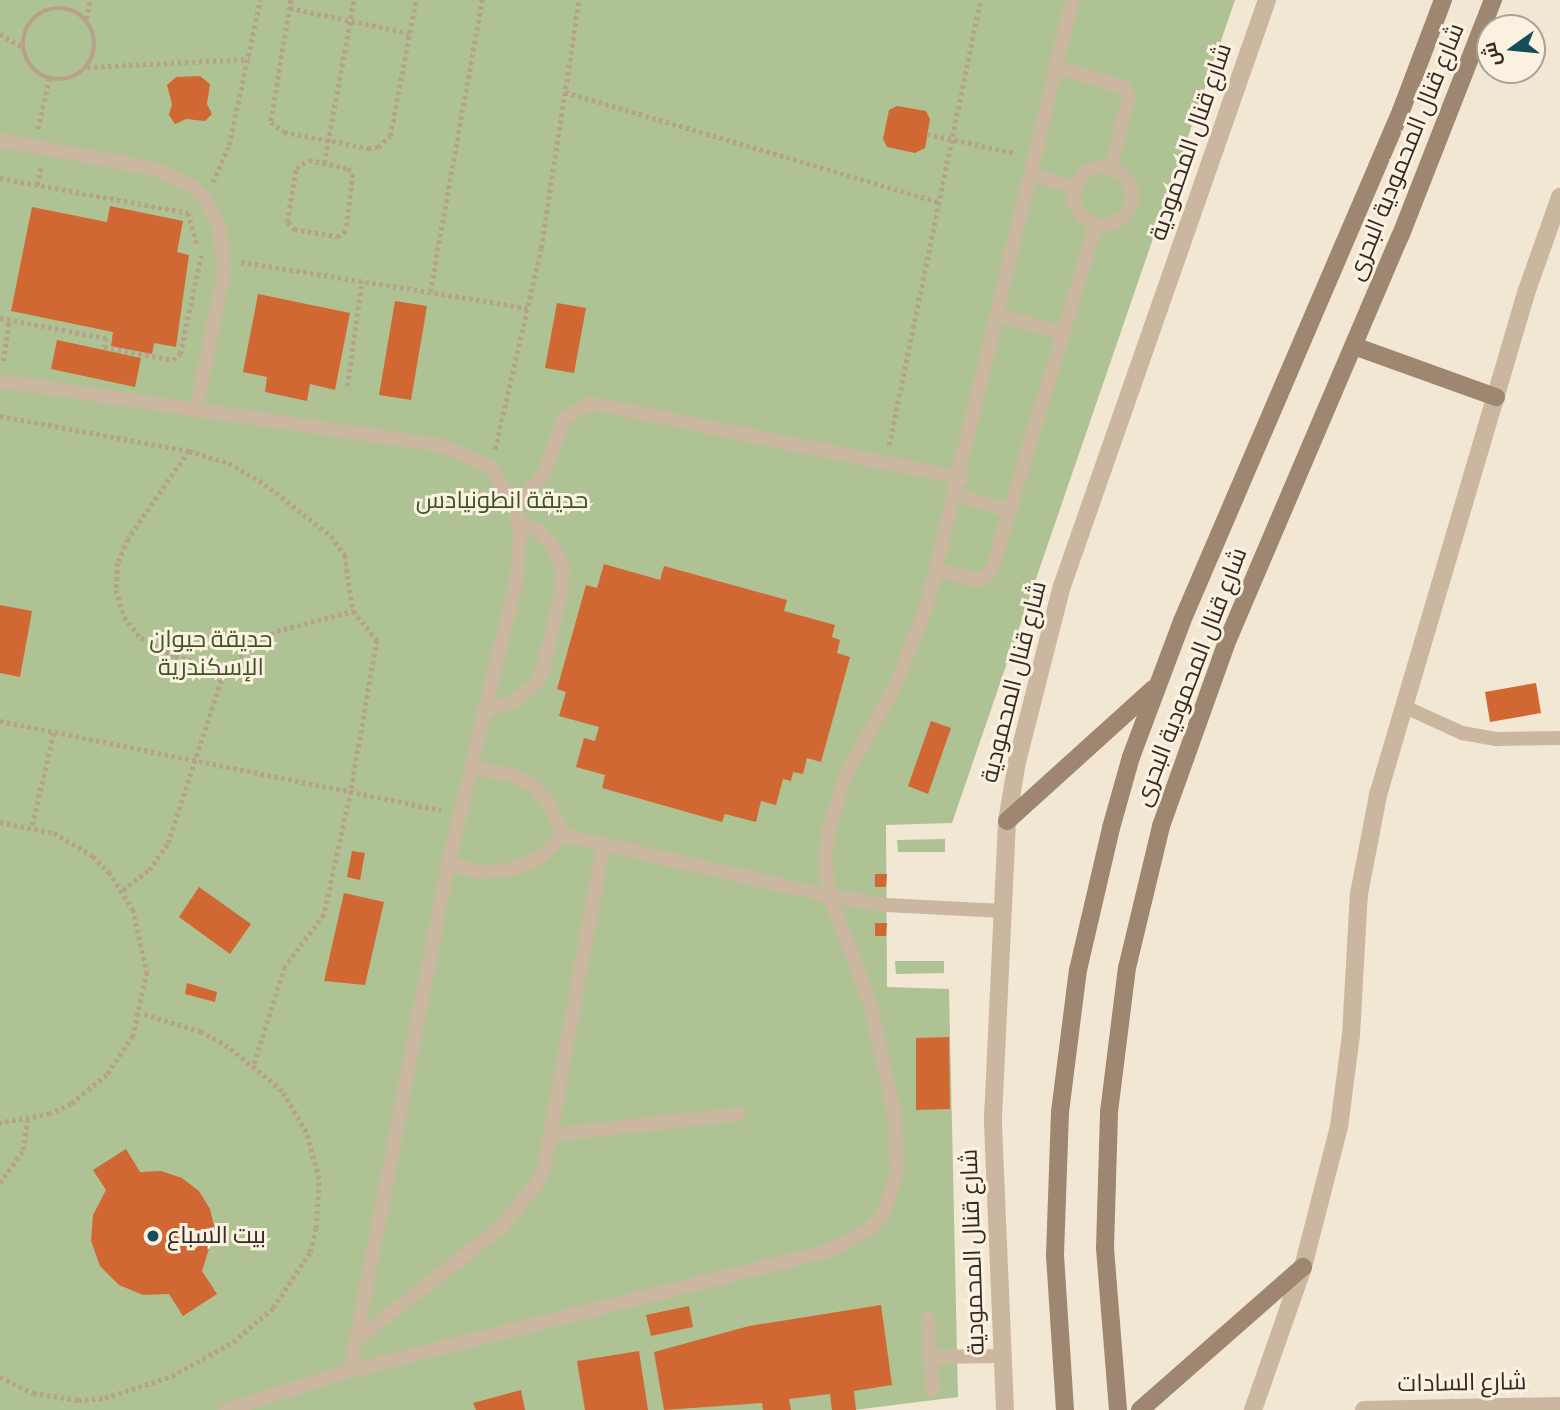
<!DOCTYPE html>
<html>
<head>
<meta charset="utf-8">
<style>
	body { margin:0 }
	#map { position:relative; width:1560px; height:1410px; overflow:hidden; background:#f2e7d3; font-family:"Source Sans 3",Cairo,sans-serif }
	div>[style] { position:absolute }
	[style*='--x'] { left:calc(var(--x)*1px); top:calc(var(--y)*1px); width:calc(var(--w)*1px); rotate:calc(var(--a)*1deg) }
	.green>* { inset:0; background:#aec293 }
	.building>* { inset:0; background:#d16833 }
	.path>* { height:4.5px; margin-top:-2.25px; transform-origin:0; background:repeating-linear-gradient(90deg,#b7a189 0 3.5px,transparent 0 7px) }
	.path>.ring { margin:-2.25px; padding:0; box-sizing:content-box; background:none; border:4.5px solid #b7a189; border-radius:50% }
	.service>* { height:14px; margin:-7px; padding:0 7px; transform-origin:7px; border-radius:7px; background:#cbb79f }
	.service>.ring { margin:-7px; padding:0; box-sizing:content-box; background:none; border:14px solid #cbb79f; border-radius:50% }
	.minor>* { height:18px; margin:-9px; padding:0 9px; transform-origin:9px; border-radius:9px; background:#cbb79f }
	.tertiary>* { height:18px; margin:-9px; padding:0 9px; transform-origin:9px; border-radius:9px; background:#cbb79f }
	.secondary>* { height:18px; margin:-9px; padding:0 9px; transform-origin:9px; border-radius:9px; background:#9e8670 }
	.dots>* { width:19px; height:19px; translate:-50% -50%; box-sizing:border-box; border:4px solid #faf1e0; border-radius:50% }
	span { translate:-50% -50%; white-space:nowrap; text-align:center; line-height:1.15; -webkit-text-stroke:6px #faf1e0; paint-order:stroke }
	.street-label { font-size:24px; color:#332a23 }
	.park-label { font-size:24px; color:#3e5425 }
	.poi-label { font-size:24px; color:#332a23 }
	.left { translate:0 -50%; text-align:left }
	.north { position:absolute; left:1476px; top:14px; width:70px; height:70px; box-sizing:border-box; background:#faf1e0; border:2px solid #aaa194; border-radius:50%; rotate:255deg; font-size:19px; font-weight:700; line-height:28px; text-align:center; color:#332a23 }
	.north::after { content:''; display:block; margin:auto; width:24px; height:32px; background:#164d58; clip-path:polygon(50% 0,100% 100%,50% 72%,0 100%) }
</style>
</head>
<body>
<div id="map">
	<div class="green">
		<div style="clip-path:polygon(0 0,1235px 0,952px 823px,886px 825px,887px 987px,949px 989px,958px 1397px,854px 1410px,0 1410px)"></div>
		<div style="clip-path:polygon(945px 839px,945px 852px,898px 852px,897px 840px)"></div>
		<div style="clip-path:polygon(895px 961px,944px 961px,944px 973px,896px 974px)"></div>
	</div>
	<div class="building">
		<div style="clip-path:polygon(200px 76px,210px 84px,207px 104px,212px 114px,205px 121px,186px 119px,175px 124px,169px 115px,172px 104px,167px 85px,176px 77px)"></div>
		<div style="clip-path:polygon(897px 106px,926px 111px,930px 119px,925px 148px,915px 153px,887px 147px,883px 139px,889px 110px)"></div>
		<div style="clip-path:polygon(110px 206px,183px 221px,177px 252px,189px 255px,176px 347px,154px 343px,152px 354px,111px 346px,113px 332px,11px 311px,32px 207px,107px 222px)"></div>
		<div style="clip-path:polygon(258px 294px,350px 313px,335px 390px,310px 384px,307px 401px,265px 392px,267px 377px,243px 372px)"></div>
		<div style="clip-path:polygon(395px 301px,427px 306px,411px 400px,379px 395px)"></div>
		<div style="clip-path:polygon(557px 303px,586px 308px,574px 373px,545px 368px)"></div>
		<div style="clip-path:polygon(57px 340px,141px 358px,135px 387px,51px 369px)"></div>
		<div style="clip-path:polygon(604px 564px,660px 580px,664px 566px,787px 600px,784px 611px,835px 625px,832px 637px,840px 640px,837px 653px,850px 657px,821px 762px,807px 758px,803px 774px,793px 772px,791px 781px,783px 779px,776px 805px,761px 801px,756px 822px,725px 814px,722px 822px,602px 788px,605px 775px,576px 767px,584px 738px,595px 741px,599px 727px,559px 716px,566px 692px,557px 689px,586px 585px,597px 588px)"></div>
		<div style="clip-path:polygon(0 605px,32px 611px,20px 677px,0 673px)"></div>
		<div style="clip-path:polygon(1536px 683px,1541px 713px,1490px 722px,1485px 692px)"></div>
		<div style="clip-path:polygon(931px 721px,951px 728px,928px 794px,908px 786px)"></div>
		<div style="clip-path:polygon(352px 851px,365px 853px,360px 880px,347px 877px)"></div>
		<div style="clip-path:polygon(875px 874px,887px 874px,886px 887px,875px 887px)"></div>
		<div style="clip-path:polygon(199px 887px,251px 924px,230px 954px,179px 917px)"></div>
		<div style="clip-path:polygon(344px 893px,384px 902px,365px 985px,324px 981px)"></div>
		<div style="clip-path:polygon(875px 923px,887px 923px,886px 936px,875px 936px)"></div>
		<div style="clip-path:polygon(187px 983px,217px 992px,215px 1002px,185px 994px)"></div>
		<div style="clip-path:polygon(949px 1037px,950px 1109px,916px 1110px,916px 1038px)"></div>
		<div style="clip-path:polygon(126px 1149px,140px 1172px,161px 1171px,182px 1178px,199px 1191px,210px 1209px,215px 1230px,202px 1271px,217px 1294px,183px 1316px,169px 1294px,143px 1295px,119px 1285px,100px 1266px,91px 1241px,93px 1215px,106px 1190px,93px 1170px)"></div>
		<div style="clip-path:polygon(881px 1305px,892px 1385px,854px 1391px,856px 1410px,832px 1410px,830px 1394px,789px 1399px,791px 1410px,763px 1410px,762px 1403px,664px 1410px,654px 1352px,749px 1326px)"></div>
		<div style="clip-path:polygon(689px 1306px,693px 1327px,651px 1336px,646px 1315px)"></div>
		<div style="clip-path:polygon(639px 1351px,648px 1410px,585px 1410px,577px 1361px)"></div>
		<div style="clip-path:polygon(521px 1390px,525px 1410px,476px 1410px,473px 1403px)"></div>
	</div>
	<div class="path">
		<div style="--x:291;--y:0;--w:124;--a:99.3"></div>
		<div style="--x:271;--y:122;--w:16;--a:38"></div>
		<div style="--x:284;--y:132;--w:86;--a:10.8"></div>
		<div style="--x:368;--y:148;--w:10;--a:-6"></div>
		<div style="--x:378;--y:147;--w:16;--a:-43"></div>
		<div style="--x:390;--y:136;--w:138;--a:-79.2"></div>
		<div class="ring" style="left:23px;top:8px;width:67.5px;height:67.5px"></div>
		<div style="--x:290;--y:8;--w:122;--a:11.9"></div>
		<div style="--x:86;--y:19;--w:19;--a:-78"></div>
		<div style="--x:0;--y:34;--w:28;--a:30"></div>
		<div style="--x:87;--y:67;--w:163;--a:-2.8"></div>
		<div style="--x:565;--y:92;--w:389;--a:16.4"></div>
		<div style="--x:38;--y:129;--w:52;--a:-77.8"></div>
		<div style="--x:927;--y:134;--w:89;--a:12.3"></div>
		<div style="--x:309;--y:160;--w:40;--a:12"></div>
		<div style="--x:348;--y:168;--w:8;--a:50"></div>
		<div style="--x:353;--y:174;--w:57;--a:97"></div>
		<div style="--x:346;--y:231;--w:9;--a:139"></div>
		<div style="--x:339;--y:237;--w:45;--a:-171"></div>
		<div style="--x:295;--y:230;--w:11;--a:-135"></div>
		<div style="--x:287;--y:222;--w:55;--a:-80.5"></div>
		<div style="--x:296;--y:168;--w:15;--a:-32"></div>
		<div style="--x:324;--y:163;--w:166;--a:-79.6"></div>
		<div style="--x:0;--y:178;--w:191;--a:10.5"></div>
		<div style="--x:188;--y:213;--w:35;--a:74"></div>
		<div style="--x:213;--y:182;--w:40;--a:-66.6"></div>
		<div style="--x:229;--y:145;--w:148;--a:-77.9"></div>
		<div style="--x:37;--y:185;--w:19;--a:-78"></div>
		<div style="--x:241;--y:262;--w:290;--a:9.1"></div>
		<div style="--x:430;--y:292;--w:297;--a:-79.9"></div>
		<div style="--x:0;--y:318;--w:108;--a:10.7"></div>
		<div style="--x:106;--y:338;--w:9;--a:103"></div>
		<div style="--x:104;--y:347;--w:70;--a:10.7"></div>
		<div style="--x:173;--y:360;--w:9;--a:-41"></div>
		<div style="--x:180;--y:354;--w:101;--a:-78"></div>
		<div style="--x:3;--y:361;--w:41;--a:-81.7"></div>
		<div style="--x:347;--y:386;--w:106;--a:-81.9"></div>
		<div style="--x:0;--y:416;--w:192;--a:10.5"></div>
		<div style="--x:189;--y:451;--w:42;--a:16.7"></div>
		<div style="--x:229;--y:463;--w:42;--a:30.3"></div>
		<div style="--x:265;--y:484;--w:84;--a:38.2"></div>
		<div style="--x:331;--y:536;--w:24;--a:54"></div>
		<div style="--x:345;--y:555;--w:57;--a:81.9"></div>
		<div style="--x:353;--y:611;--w:38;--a:50"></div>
		<div style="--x:377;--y:640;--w:153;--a:99.8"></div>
		<div style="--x:351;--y:791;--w:127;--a:102.3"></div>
		<div style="--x:324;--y:915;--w:65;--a:126.9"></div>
		<div style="--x:285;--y:967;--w:103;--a:107.6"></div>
		<div style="--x:889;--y:445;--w:454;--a:-78.4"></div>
		<div style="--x:495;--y:449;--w:206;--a:-77.1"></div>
		<div style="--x:541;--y:248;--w:251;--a:-81.3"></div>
		<div style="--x:189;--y:451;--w:107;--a:124.7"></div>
		<div style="--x:128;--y:539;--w:26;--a:113"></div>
		<div style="--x:118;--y:563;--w:27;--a:94"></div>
		<div style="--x:116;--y:590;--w:28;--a:73"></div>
		<div style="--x:124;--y:617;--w:27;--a:51"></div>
		<div style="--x:141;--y:638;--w:38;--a:28"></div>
		<div style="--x:175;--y:656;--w:51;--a:17"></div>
		<div style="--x:0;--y:721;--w:450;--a:11.4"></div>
		<div style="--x:0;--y:822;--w:55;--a:11.5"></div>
		<div style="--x:54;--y:833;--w:45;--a:30.5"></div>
		<div style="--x:93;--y:856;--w:23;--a:45"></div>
		<div style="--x:109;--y:872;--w:44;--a:57"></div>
		<div style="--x:133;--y:909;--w:65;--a:77.5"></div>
		<div style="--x:147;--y:972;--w:66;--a:102.3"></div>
		<div style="--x:133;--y:1036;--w:47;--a:123.7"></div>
		<div style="--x:107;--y:1075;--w:46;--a:141.1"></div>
		<div style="--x:71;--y:1104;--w:23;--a:155"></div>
		<div style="--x:50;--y:1114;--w:51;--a:169.8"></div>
		<div style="--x:32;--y:825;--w:97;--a:-76.8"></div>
		<div style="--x:123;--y:890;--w:33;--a:-38"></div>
		<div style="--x:149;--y:870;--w:33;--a:-55"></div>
		<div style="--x:168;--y:843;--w:181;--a:-72"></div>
		<div style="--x:224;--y:671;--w:46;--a:-42.4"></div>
		<div style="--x:258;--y:640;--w:21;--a:-25"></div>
		<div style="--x:277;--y:631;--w:79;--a:-14.7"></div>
		<div style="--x:0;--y:1183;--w:40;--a:-55.1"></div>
		<div style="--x:23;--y:1150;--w:30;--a:-82"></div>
		<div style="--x:0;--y:1377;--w:37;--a:26"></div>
		<div style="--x:33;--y:1393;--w:46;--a:8.8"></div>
		<div style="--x:78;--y:1400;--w:27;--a:-4"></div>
		<div style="--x:105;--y:1398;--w:71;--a:-18.2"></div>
		<div style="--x:172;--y:1376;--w:70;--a:-29.1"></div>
		<div style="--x:233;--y:1342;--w:52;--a:-40.4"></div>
		<div style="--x:273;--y:1308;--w:67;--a:-56.5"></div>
		<div style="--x:310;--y:1252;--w:25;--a:-76"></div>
		<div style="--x:316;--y:1228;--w:49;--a:-86.5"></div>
		<div style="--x:319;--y:1179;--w:49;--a:-105.5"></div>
		<div style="--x:306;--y:1132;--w:48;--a:-120.3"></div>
		<div style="--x:282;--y:1091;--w:70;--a:-140.8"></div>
		<div style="--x:228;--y:1047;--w:31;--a:-151"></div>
		<div style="--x:201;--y:1032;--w:62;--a:-163"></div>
	</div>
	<div class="service">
		<div style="--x:1057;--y:67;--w:72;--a:16.9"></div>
		<div style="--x:1126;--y:88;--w:11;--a:80"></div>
		<div style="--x:1128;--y:99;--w:71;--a:103.8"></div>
		<div style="--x:0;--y:140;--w:158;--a:10.6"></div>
		<div style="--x:155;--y:169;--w:40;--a:25"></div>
		<div style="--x:191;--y:186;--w:16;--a:43"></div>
		<div style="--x:203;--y:197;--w:33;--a:61"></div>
		<div style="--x:219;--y:226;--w:46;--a:83.8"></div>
		<div style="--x:224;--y:272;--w:141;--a:101.5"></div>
		<div class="ring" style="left:1074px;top:167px;width:44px;height:44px"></div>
		<div style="--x:1032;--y:175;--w:45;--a:15.6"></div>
		<div style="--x:1000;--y:316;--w:66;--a:14.9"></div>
		<div style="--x:0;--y:381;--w:449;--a:8.3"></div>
		<div style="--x:444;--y:446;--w:51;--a:24.5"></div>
		<div style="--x:490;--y:467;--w:46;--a:57.3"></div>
		<div style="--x:515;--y:506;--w:29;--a:80"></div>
		<div style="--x:520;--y:535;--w:46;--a:95"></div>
		<div style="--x:516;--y:581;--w:291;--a:103.5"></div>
		<div style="--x:448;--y:864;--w:516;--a:100.94"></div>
		<div style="--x:957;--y:495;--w:55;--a:16.8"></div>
		<div style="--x:515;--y:506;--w:43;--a:-47.8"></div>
		<div style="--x:544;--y:474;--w:59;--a:-70.3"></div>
		<div style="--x:564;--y:418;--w:31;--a:-29"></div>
		<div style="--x:591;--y:403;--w:378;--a:11.5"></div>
		<div style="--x:937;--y:569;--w:43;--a:16.3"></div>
		<div style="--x:978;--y:581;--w:16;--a:-35"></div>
		<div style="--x:991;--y:572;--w:363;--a:-73.2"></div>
		<div style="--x:1405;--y:707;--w:63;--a:24.5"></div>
		<div style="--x:1462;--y:733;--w:36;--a:10"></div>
		<div style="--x:1497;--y:739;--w:63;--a:-0.9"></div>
		<div style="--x:483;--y:710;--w:30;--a:-14"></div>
		<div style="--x:512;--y:703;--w:30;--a:-40"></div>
		<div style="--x:535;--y:684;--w:16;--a:-60"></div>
		<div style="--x:543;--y:670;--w:80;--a:-77"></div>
		<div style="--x:561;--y:592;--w:23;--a:-85"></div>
		<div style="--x:563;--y:569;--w:23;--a:-113"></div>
		<div style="--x:554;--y:548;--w:23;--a:-131"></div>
		<div style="--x:539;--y:531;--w:23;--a:-155"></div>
		<div style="--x:470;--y:768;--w:44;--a:9.2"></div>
		<div style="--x:513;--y:775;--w:24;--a:28"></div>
		<div style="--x:534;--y:786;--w:25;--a:50"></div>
		<div style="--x:550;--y:805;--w:33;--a:67"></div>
		<div style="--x:563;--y:835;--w:274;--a:12.9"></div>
		<div style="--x:830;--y:896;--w:57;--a:9.1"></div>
		<div style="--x:886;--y:905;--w:117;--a:2.9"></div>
		<div style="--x:448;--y:864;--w:32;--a:14"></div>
		<div style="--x:479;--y:872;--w:32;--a:-4"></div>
		<div style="--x:511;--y:870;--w:32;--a:-24"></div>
		<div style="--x:540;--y:857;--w:32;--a:-44"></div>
		<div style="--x:550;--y:1135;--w:190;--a:-6.3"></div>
		<div style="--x:928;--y:1319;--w:71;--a:86"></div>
		<div style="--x:356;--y:1340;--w:182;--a:-37.9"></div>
		<div style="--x:500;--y:1228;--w:56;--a:-50.1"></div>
		<div style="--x:536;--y:1185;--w:19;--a:-65"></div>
		<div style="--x:544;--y:1168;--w:328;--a:-79.6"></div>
		<div style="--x:930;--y:1357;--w:71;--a:-0.8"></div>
		<div style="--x:226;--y:1410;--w:130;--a:-17.5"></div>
		<div style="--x:350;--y:1371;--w:497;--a:-14.1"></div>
		<div style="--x:832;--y:1250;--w:40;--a:-29.7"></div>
		<div style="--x:867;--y:1230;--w:22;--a:-43"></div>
		<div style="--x:883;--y:1215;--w:45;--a:-72"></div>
		<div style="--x:897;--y:1172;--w:55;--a:-92.1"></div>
		<div style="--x:895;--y:1117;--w:117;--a:-102.4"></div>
		<div style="--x:870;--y:1003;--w:114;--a:-110.5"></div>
		<div style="--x:830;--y:896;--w:33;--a:-99"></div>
		<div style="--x:825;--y:863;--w:30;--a:-84"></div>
		<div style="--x:828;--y:833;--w:59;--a:-73.4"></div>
		<div style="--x:845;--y:776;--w:105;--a:-61"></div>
		<div style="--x:896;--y:684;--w:85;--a:-68.6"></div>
		<div style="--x:927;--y:605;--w:622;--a:-76.52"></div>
	</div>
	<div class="minor">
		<div style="--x:1364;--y:1410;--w:196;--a:-1.2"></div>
	</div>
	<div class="tertiary">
		<div style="--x:1005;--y:1410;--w:292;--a:-92.4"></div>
		<div style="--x:993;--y:1118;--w:297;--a:-87.3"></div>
		<div style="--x:1007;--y:821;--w:60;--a:-80.4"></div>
		<div style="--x:1017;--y:762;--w:182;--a:-75.7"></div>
		<div style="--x:1062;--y:586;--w:621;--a:-70.72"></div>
		<div style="--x:1253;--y:1410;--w:151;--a:-70.7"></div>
		<div style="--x:1303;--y:1267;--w:145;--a:-75.6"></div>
		<div style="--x:1339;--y:1127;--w:93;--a:-82.6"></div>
		<div style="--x:1351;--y:1035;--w:141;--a:-86.8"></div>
		<div style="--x:1359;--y:894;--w:101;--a:-79.1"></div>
		<div style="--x:1378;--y:795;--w:523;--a:-73.57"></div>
		<div style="--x:1526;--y:293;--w:102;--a:-70.5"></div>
	</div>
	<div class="secondary">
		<div style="--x:1354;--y:346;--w:151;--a:19.8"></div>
		<div style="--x:1007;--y:821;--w:197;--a:-42.1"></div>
		<div style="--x:1065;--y:1410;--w:155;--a:-93.7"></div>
		<div style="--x:1055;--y:1255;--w:143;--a:-88"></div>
		<div style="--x:1060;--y:1112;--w:143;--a:-82.8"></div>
		<div style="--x:1078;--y:970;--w:146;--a:-76.9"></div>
		<div style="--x:1111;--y:828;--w:74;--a:-74.3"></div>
		<div style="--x:1131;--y:757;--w:145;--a:-69.4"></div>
		<div style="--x:1182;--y:621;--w:555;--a:-66.76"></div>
		<div style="--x:1401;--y:111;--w:119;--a:-69.3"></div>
		<div style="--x:1118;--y:1410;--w:163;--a:-94.6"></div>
		<div style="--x:1105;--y:1248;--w:136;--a:-88.3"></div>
		<div style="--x:1109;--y:1112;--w:145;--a:-82.9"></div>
		<div style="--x:1127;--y:968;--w:146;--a:-76.5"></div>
		<div style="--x:1161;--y:826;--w:193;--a:-70.3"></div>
		<div style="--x:1226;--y:644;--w:443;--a:-66.9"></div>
		<div style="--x:1400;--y:237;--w:255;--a:-68.6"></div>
		<div style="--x:1140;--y:1410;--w:217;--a:-41.3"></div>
	</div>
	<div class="dots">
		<div style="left:153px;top:1236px;background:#164d58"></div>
	</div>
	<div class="street-label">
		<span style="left:1191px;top:142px;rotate:-71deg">شارع قنال المحمودية</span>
		<span style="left:1406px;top:152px;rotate:-68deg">شارع قنال المحمودية البحرى</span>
		<span style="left:1191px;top:677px;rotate:-69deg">شارع قنال المحمودية البحرى</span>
		<span style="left:1014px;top:682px;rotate:-76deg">شارع قنال المحمودية</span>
		<span style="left:973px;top:1252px;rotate:-92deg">شارع قنال المحمودية</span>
		<span style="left:1462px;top:1383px;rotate:-1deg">شارع السادات</span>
	</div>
	<div class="park-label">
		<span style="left:502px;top:501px">حديقة انطونيادس</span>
		<span style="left:211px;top:654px">حديقة حيوان<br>الإسكندرية</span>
	</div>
	<div class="poi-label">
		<span class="left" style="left:167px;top:1236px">بيت السباع</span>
	</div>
	<div class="north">ش</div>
</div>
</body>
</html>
